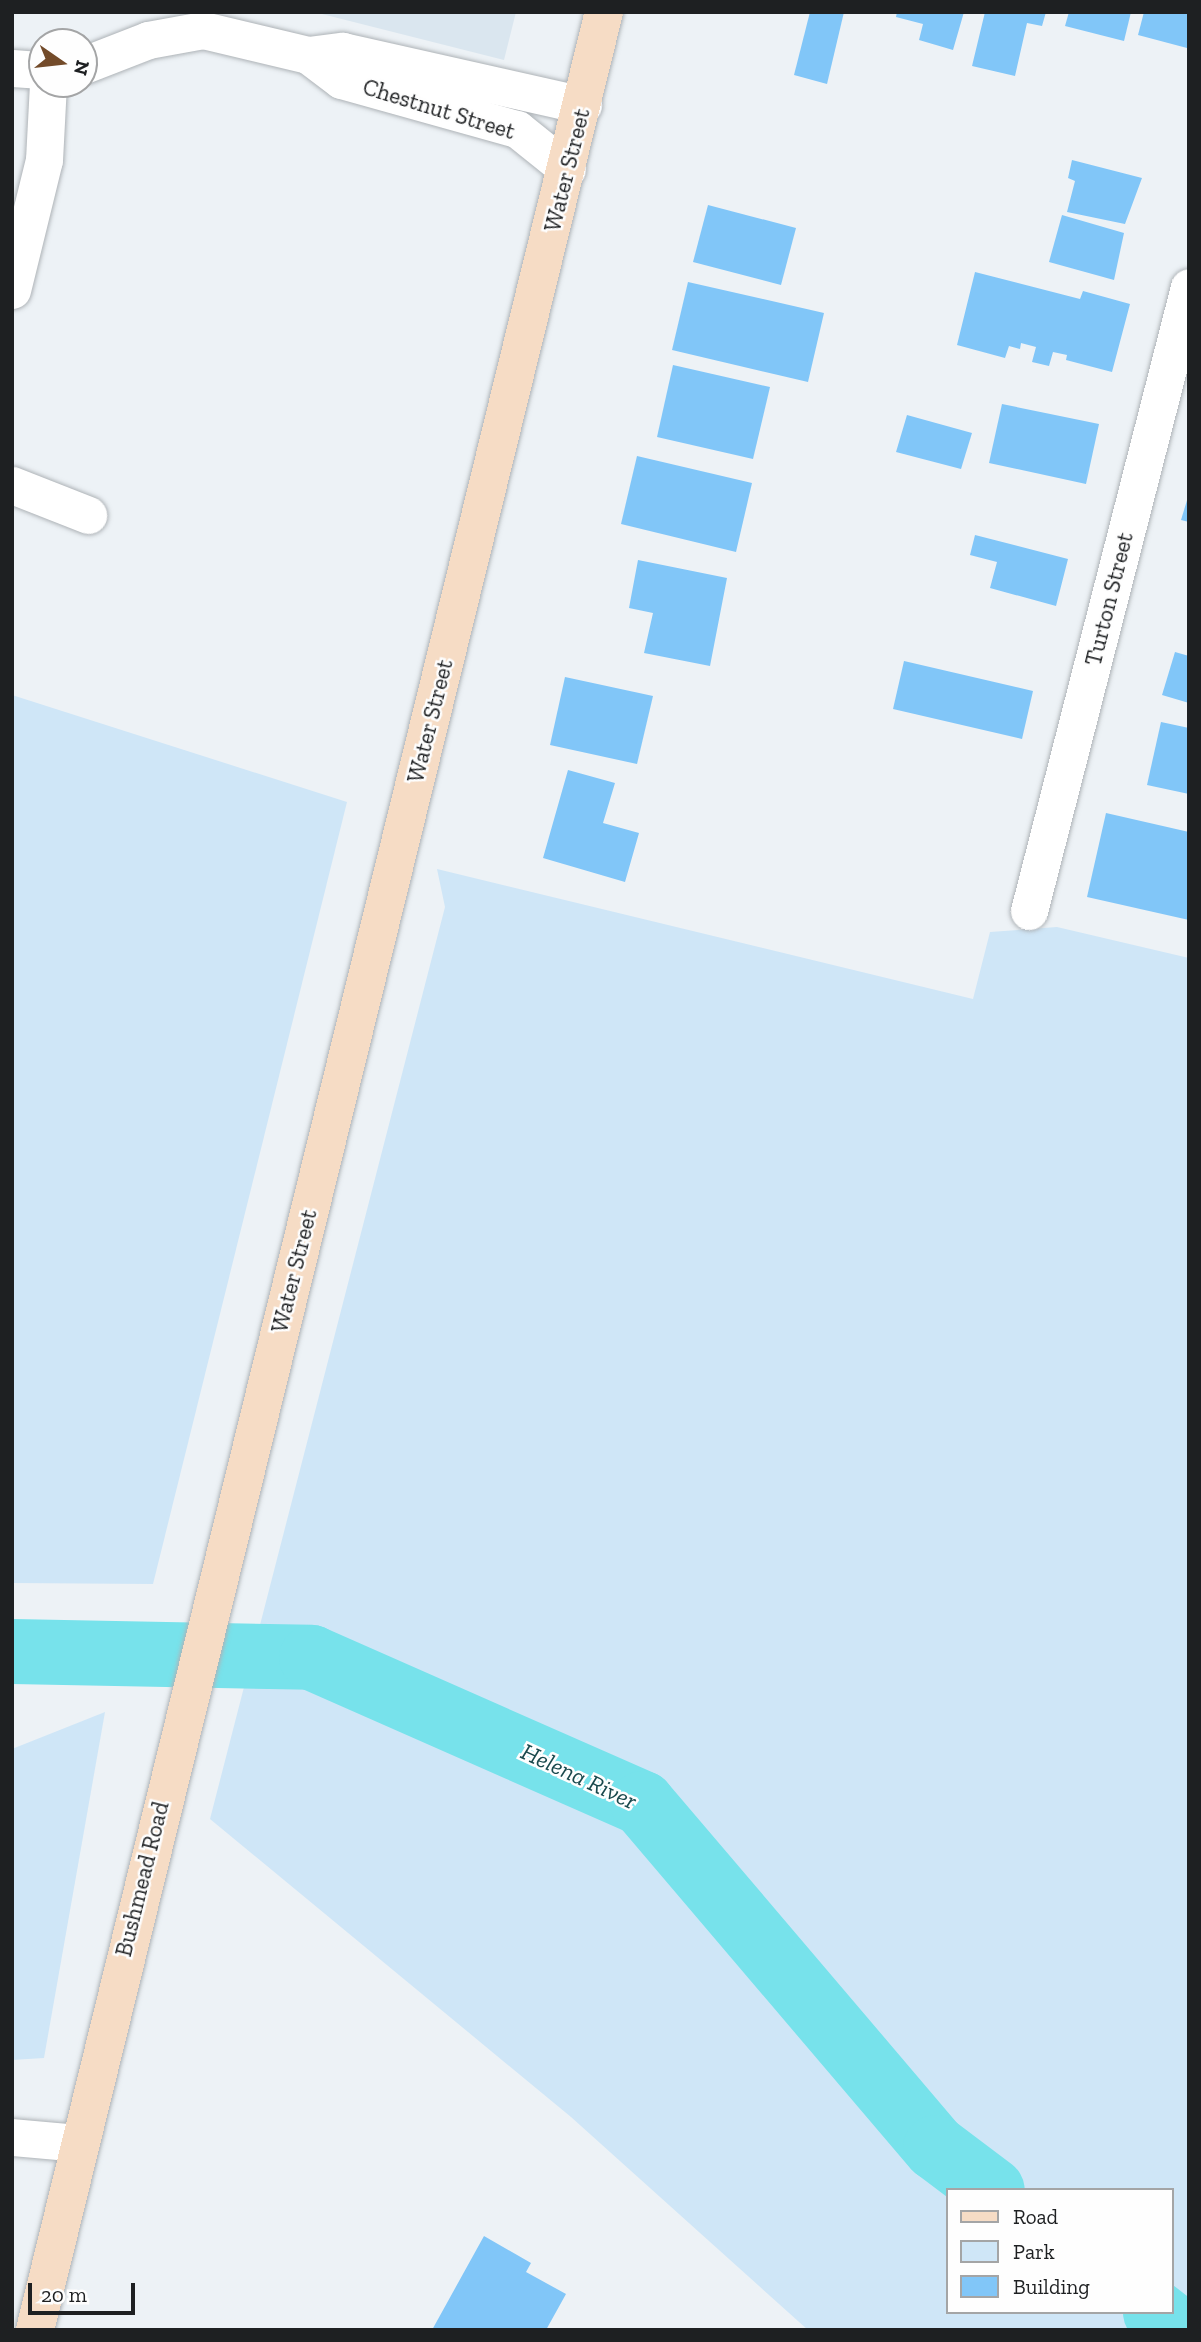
<!DOCTYPE html>
<html>
<head>
<meta charset="utf-8">
<style>
	body { margin:0 }
	#map { position:relative; width:1201px; height:2342px; overflow:hidden; background:#edf2f6; font-family:"Zilla Slab",serif }
	div>[style] { position:absolute }
	[style*='--x'] { left:calc(var(--x)*1px); top:calc(var(--y)*1px); width:calc(var(--w)*1px); rotate:calc(var(--a)*1deg) }
	.built>* { inset:0; background:#dae6ef }
	.green>* { inset:0; background:#cfe6f7 }
	.river>* { height:65px; margin:-32.5px; padding:0 32.5px; transform-origin:32.5px; border-radius:32.5px; background:#77e2eb }
	.building>* { inset:0; background:#81c6f8 }
	.roads { filter:drop-shadow(0 0 2px #aeb3b7) drop-shadow(0 0 2px #aeb3b7) }
	.minor>* { height:37px; margin:-18.5px; padding:0 18.5px; transform-origin:18.5px; border-radius:18.5px; background:#fff }
	.secondary>* { height:38px; margin:-19px; padding:0 19px; transform-origin:19px; border-radius:19px; background:#f6dcc5 }
	span { translate:-50% -50%; white-space:nowrap; text-align:center; line-height:1.15; -webkit-text-stroke:5px #fefefe; paint-order:stroke }
	.street-label { font-size:23px; color:#1e2022 }
	.water-label { font-size:24px; color:#19494d; font-style:italic }
	.frame { position:absolute; inset:0; border:14px solid #1e2022; pointer-events:none }
	.legend { position:absolute; left:946px; top:2188px; width:228px; height:126px; box-sizing:border-box; background:#fefefe; border:2px solid #a4a5a6; margin:0; padding:9px 12px; list-style:none; font-size:21px; color:#1e2022 }
	.legend li { display:flex; align-items:center; gap:14px; height:35px }
	.legend b { width:35px; border:2px solid #a4a5a6 }
	.north { position:absolute; left:28px; top:28px; width:70px; height:70px; box-sizing:border-box; background:#fefefe; border:2px solid #a4a5a6; border-radius:50%; rotate:104deg; font-size:19px; font-weight:700; line-height:28px; text-align:center; color:#1e2022 }
	.north::after { content:''; display:block; margin:auto; width:24px; height:32px; background:#734b2a; clip-path:polygon(50% 0,100% 100%,50% 72%,0 100%) }
	.scale { position:absolute; left:28px; top:2283px; width:107px; height:32px; box-sizing:border-box; border:4px solid #1e2022; border-top:0; padding-left:9px; font-size:21px; line-height:24px; white-space:nowrap; color:#1e2022; -webkit-text-stroke:5px #fefefe; paint-order:stroke }
</style>
</head>
<body>
<div id="map">
	<div class="built">
		<div style="clip-path:polygon(314px 12px,516px 12px,504px 60px)"></div>
	</div>
	<div class="green">
		<div style="clip-path:polygon(12px 695px,347px 802px,153px 1584px,12px 1583px)"></div>
		<div style="clip-path:polygon(evenodd,437px 869px,973px 999px,990px 932px,1057px 927px,1189px 958px,1189px 2330px,808px 2330px,571px 2117px,210px 1819px,445px 907px,437px 869px,947px 2190px,1171px 2190px,1171px 2312px,947px 2312px,947px 2190px)"></div>
		<div style="clip-path:polygon(105px 1712px,44px 2058px,12px 2060px,12px 1749px)"></div>
	</div>
	<div class="river">
		<div style="--x:12;--y:1651;--w:299;--a:1.1"></div>
		<div style="--x:311;--y:1657;--w:362;--a:23.8"></div>
		<div style="--x:642;--y:1803;--w:452;--a:49.6"></div>
		<div style="--x:935;--y:2147;--w:71;--a:37"></div>
		<div style="--x:1155;--y:2312;--w:29;--a:38"></div>
	</div>
	<div class="building">
		<div style="clip-path:polygon(810px 12px,844px 12px,827px 84px,794px 75px)"></div>
		<div style="clip-path:polygon(897px 12px,964px 12px,953px 50px,919px 40px,923px 24px,896px 17px)"></div>
		<div style="clip-path:polygon(985px 12px,1046px 12px,1042px 26px,1027px 23px,1015px 76px,972px 66px)"></div>
		<div style="clip-path:polygon(1069px 12px,1131px 12px,1124px 41px,1065px 26px)"></div>
		<div style="clip-path:polygon(1144px 12px,1189px 12px,1187px 48px,1138px 35px)"></div>
		<div style="clip-path:polygon(1072px 160px,1142px 178px,1125px 224px,1067px 212px,1075px 181px,1068px 178px)"></div>
		<div style="clip-path:polygon(708px 205px,796px 228px,781px 285px,693px 262px)"></div>
		<div style="clip-path:polygon(1062px 215px,1124px 233px,1114px 280px,1049px 262px)"></div>
		<div style="clip-path:polygon(975px 272px,1080px 299px,1083px 291px,1130px 304px,1112px 372px,1066px 360px,1067px 355px,1053px 352px,1049px 366px,1032px 362px,1036px 347px,1021px 343px,1020px 349px,1009px 346px,1005px 358px,957px 345px)"></div>
		<div style="clip-path:polygon(688px 282px,824px 313px,808px 382px,672px 350px)"></div>
		<div style="clip-path:polygon(673px 365px,770px 387px,753px 459px,657px 437px)"></div>
		<div style="clip-path:polygon(1002px 404px,1099px 424px,1086px 484px,989px 463px)"></div>
		<div style="clip-path:polygon(907px 415px,972px 433px,961px 469px,896px 452px)"></div>
		<div style="clip-path:polygon(637px 456px,752px 483px,736px 552px,621px 524px)"></div>
		<div style="clip-path:polygon(1188px 497px,1189px 497px,1189px 522px,1181px 520px)"></div>
		<div style="clip-path:polygon(975px 535px,1068px 559px,1056px 606px,990px 588px,997px 562px,970px 555px)"></div>
		<div style="clip-path:polygon(638px 560px,727px 578px,710px 666px,644px 653px,653px 613px,629px 608px)"></div>
		<div style="clip-path:polygon(1175px 652px,1189px 656px,1189px 703px,1162px 695px)"></div>
		<div style="clip-path:polygon(904px 661px,1033px 691px,1022px 739px,893px 709px)"></div>
		<div style="clip-path:polygon(565px 677px,653px 696px,637px 764px,550px 745px)"></div>
		<div style="clip-path:polygon(1161px 722px,1189px 728px,1189px 794px,1147px 785px)"></div>
		<div style="clip-path:polygon(568px 770px,615px 783px,603px 823px,639px 833px,625px 882px,543px 858px)"></div>
		<div style="clip-path:polygon(1106px 813px,1189px 832px,1189px 920px,1087px 897px)"></div>
		<div style="clip-path:polygon(484px 2236px,531px 2263px,526px 2272px,566px 2294px,546px 2330px,432px 2330px)"></div>
	</div>
	<div class="roads">
		<div class="minor">
			<div style="--x:308;--y:55;--w:41;--a:37.1"></div>
			<div style="--x:341;--y:80;--w:183;--a:15.6"></div>
			<div style="--x:517;--y:129;--w:64;--a:38.7"></div>
			<div style="--x:84;--y:65;--w:69;--a:-21.3"></div>
			<div style="--x:148;--y:40;--w:56;--a:-10.3"></div>
			<div style="--x:203;--y:30;--w:108;--a:13.4"></div>
			<div style="--x:308;--y:55;--w:35;--a:-7"></div>
			<div style="--x:343;--y:51;--w:246;--a:12.7"></div>
			<div style="--x:12;--y:68;--w:30;--a:4"></div>
			<div style="--x:12;--y:290;--w:134;--a:-76.2"></div>
			<div style="--x:44;--y:160;--w:76;--a:-87"></div>
			<div style="--x:12;--y:485;--w:82;--a:21.5"></div>
			<div style="--x:1029;--y:911;--w:644;--a:-75.62"></div>
			<div style="--x:12;--y:2137;--w:67;--a:5.1"></div>
		</div>
		<div class="secondary">
			<div style="--x:35;--y:2330;--w:2387;--a:-76.21"></div>
		</div>
	</div>
	<div class="street-label">
		<span style="left:439px;top:109px;rotate:17deg">Chestnut Street</span>
		<span style="left:567px;top:170px;rotate:-76deg">Water Street</span>
		<span style="left:1109px;top:599px;rotate:-76deg">Turton Street</span>
		<span style="left:430px;top:721px;rotate:-76deg">Water Street</span>
		<span style="left:294px;top:1271px;rotate:-76deg">Water Street</span>
		<span style="left:142px;top:1879px;rotate:-76deg">Bushmead Road</span>
	</div>
	<div class="water-label">
		<span style="left:579px;top:1776px;rotate:25deg">Helena River</span>
	</div>
	<div class="frame"></div>
	<ul class="legend">
	<li><b style="height:9px;background:#f6dcc5"></b>Road</li>
	<li><b style="height:19px;background:#cfe6f7"></b>Park</li>
	<li><b style="height:19px;background:#81c6f8"></b>Building</li>
	</ul>
	<div class="north">N</div>
	<div class="scale">20 m</div>
</div>
</body>
</html>
